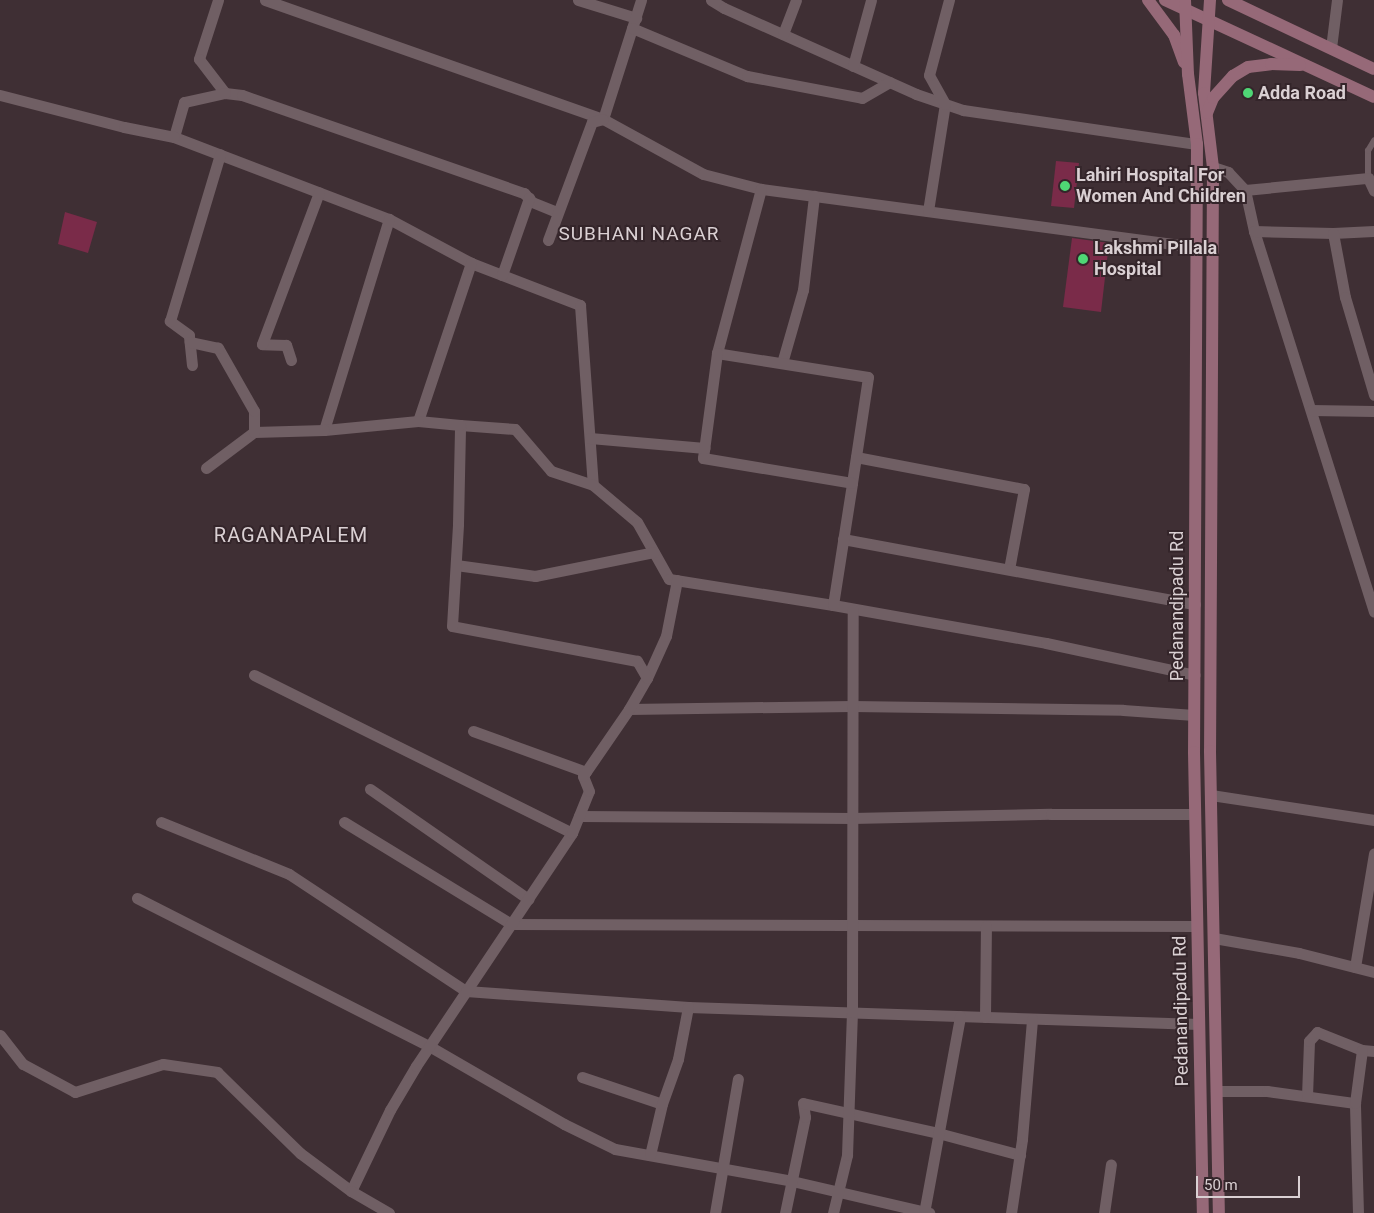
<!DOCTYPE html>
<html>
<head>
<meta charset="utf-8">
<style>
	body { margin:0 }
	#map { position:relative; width:1374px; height:1213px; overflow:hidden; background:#3f2f34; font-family:Roboto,sans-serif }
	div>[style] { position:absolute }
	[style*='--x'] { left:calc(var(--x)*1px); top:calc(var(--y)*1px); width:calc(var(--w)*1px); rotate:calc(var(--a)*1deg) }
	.building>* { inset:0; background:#7a2b49 }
	.lane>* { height:5.5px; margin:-2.75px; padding:0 2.75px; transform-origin:2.75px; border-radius:2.75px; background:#705f64 }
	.street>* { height:11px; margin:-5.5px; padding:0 5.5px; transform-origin:5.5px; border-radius:5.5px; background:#705f64 }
	.secondary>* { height:12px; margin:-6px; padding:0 6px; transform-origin:6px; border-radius:6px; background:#966978 }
	.dots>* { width:14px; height:14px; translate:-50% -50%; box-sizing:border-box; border:2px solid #34252a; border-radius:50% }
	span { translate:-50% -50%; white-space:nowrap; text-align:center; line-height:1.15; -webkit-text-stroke:4px #34252a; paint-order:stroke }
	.poi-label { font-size:18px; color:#dad0d3; font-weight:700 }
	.left { translate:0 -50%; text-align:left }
	.street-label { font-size:18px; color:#dad0d3 }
	.neighbourhood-label { font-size:19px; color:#dad0d3; letter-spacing:1px }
	.quarter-label { font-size:20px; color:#dad0d3; letter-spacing:1px }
	.scale { position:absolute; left:1196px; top:1176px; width:104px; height:22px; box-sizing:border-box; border:2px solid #dad0d3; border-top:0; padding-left:6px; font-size:15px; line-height:18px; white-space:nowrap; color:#dad0d3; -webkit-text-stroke:4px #34252a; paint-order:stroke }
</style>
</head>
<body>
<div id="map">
	<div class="building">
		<div style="clip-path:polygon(1056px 161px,1079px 163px,1074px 208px,1051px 206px)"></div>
		<div style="clip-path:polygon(65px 212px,97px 222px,88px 253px,58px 244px)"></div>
		<div style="clip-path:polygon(1072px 238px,1109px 243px,1101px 312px,1063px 307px)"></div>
	</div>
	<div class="lane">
		<div style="--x:1368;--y:178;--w:27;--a:-90"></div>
		<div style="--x:1368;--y:151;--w:12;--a:-59"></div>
	</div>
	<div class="street">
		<div style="--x:218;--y:0;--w:62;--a:107.9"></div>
		<div style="--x:199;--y:59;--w:43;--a:52.6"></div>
		<div style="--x:225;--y:93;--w:17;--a:7"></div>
		<div style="--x:242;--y:95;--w:299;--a:19.2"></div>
		<div style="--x:524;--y:193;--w:12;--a:48"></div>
		<div style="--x:532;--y:202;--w:27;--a:22"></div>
		<div style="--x:265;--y:0;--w:358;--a:19.4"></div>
		<div style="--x:578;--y:0;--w:61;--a:17.2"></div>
		<div style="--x:641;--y:0;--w:125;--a:107.7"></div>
		<div style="--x:603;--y:119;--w:114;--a:28.8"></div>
		<div style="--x:703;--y:174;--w:60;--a:14.5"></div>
		<div style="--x:761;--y:189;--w:440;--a:7.6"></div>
		<div style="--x:711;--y:0;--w:15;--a:32"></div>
		<div style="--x:724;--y:8;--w:210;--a:24.1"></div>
		<div style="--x:916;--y:94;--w:50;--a:18.8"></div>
		<div style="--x:963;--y:110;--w:236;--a:8.3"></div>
		<div style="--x:632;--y:28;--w:125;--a:22.7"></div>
		<div style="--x:747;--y:76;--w:117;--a:10.8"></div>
		<div style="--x:862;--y:98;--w:32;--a:-30"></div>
		<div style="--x:783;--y:34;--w:36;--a:-69"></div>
		<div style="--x:1331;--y:48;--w:48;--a:-82.9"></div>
		<div style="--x:853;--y:66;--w:68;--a:-74.7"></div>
		<div style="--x:225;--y:93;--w:42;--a:167.6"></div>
		<div style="--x:184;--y:102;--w:36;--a:106"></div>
		<div style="--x:174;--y:137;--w:230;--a:20.9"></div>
		<div style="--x:389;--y:219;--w:93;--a:28.2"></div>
		<div style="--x:471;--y:263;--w:117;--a:21.1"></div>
		<div style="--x:580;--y:305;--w:180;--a:85.9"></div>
		<div style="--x:593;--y:485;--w:57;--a:40.1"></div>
		<div style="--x:637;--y:522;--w:65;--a:60.7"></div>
		<div style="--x:669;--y:579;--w:166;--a:9"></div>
		<div style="--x:833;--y:605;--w:216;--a:10.1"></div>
		<div style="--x:1046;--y:643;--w:152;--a:12.1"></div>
		<div style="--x:0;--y:95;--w:128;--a:14.5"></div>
		<div style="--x:124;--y:127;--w:51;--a:11.3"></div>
		<div style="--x:1213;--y:167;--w:16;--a:18"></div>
		<div style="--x:1228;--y:172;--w:25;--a:47"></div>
		<div style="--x:1245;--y:190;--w:42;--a:77.6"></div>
		<div style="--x:1254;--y:231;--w:399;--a:72.5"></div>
		<div style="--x:1245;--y:190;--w:124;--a:-5.6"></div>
		<div style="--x:1368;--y:178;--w:14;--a:65"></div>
		<div style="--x:928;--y:211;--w:108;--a:-81"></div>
		<div style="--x:945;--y:104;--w:33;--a:-119"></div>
		<div style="--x:929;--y:75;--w:78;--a:-75.1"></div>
		<div style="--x:1254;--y:231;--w:79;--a:1.5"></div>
		<div style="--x:1333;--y:233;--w:41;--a:-2.8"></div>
		<div style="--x:1333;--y:233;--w:65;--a:79.4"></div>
		<div style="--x:1345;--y:297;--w:102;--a:73.5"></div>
		<div style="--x:548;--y:240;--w:126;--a:-69.6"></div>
		<div style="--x:592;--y:122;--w:11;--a:-15"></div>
		<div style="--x:502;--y:275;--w:82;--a:-70.7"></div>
		<div style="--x:717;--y:353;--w:170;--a:-75"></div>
		<div style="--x:291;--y:360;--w:16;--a:-108"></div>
		<div style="--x:286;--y:345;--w:24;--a:-178"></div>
		<div style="--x:262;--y:344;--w:162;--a:-69.4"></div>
		<div style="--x:782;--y:363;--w:76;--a:-74"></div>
		<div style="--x:803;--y:290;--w:95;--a:-83.3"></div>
		<div style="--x:192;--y:365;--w:30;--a:-96"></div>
		<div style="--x:189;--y:335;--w:24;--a:-144"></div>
		<div style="--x:170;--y:321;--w:174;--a:-73.3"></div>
		<div style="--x:1311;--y:410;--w:63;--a:0.9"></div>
		<div style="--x:418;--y:421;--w:167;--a:-71.5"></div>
		<div style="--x:460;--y:425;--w:55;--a:4.2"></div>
		<div style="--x:515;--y:429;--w:55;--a:49.4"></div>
		<div style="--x:551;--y:471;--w:44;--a:18.4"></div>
		<div style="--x:324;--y:430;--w:221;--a:-72.9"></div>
		<div style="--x:590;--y:438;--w:115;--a:5"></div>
		<div style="--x:856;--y:457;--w:171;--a:10.8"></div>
		<div style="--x:1024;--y:489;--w:81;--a:100.6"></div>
		<div style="--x:206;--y:468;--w:60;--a:-36.9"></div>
		<div style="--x:843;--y:539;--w:358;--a:10.5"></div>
		<div style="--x:456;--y:565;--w:80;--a:7.9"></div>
		<div style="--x:535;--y:576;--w:121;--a:-11.4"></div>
		<div style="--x:833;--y:605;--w:123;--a:-81.1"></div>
		<div style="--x:852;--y:483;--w:107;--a:-81.4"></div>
		<div style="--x:868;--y:377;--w:153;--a:-171"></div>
		<div style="--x:717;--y:353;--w:106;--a:97.6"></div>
		<div style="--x:703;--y:458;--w:151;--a:9.5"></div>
		<div style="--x:254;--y:675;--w:355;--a:26.4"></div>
		<div style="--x:647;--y:678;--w:46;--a:-65.7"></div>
		<div style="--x:666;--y:636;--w:57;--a:-78.9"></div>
		<div style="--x:629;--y:709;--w:223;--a:-0.8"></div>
		<div style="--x:852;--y:706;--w:271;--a:0.8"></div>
		<div style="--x:1123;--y:710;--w:71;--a:4"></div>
		<div style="--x:473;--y:731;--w:120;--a:19.9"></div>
		<div style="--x:370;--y:789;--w:193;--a:34.8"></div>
		<div style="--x:1211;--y:795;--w:165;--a:8.7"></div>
		<div style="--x:579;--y:816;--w:273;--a:0.4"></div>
		<div style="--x:852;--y:818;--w:199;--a:-1.2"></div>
		<div style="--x:1051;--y:814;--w:144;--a:0"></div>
		<div style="--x:161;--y:822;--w:138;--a:22.1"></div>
		<div style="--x:289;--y:874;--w:212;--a:33.5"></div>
		<div style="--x:466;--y:991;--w:223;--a:4.1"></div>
		<div style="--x:688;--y:1007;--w:511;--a:1.91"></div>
		<div style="--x:344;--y:822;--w:196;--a:31.4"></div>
		<div style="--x:511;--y:924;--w:686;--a:0.17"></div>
		<div style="--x:137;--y:898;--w:327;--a:26.9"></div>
		<div style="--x:429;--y:1046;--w:156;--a:30"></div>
		<div style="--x:564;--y:1124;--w:57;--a:26.1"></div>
		<div style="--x:615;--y:1149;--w:180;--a:10.2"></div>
		<div style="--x:792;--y:1181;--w:141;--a:13.1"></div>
		<div style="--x:1214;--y:938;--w:86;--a:10"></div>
		<div style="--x:1299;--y:953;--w:77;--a:14.2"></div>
		<div style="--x:1355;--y:967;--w:115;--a:-80.5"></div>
		<div style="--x:985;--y:1017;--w:91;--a:-89.4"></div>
		<div style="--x:0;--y:1035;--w:37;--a:52"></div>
		<div style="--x:23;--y:1064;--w:59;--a:28.3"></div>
		<div style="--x:75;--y:1092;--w:92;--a:-17.7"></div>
		<div style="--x:163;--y:1064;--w:55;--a:8.4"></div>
		<div style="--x:217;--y:1072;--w:116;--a:44.3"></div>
		<div style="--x:300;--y:1153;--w:64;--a:36.7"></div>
		<div style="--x:351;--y:1191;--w:90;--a:-64.3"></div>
		<div style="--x:390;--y:1110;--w:51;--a:-59.4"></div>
		<div style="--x:416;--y:1066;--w:280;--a:-56.2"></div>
		<div style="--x:572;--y:833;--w:45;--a:-68"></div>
		<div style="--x:589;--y:791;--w:16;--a:-112"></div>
		<div style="--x:583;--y:776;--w:81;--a:-55.5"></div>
		<div style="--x:629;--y:709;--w:36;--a:-60"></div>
		<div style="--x:647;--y:678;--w:20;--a:-120"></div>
		<div style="--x:637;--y:661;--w:188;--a:-169.3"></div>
		<div style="--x:452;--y:626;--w:102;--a:-86.6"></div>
		<div style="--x:458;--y:524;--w:99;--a:-88.8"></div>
		<div style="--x:460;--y:425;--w:42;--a:-174.6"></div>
		<div style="--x:418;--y:421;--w:94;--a:174.5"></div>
		<div style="--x:324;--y:430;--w:70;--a:178.4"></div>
		<div style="--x:254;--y:432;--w:21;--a:-90"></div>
		<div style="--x:254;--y:411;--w:73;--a:-119.7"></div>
		<div style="--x:218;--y:348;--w:29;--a:-168"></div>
		<div style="--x:582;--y:1077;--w:84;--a:18.6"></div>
		<div style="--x:1216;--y:1091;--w:51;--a:0"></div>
		<div style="--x:1267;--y:1091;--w:89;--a:7.8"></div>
		<div style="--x:1307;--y:1096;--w:55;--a:-87.9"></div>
		<div style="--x:1309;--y:1041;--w:12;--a:-48"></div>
		<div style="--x:1317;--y:1032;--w:48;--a:21.8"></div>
		<div style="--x:1362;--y:1050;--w:12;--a:5"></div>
		<div style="--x:650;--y:1155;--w:52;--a:-76.8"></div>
		<div style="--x:662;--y:1104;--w:48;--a:-70.4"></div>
		<div style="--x:678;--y:1059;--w:53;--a:-79.1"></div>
		<div style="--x:351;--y:1191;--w:44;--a:30.1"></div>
		<div style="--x:715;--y:1213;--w:136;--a:-80.3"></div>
		<div style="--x:785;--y:1213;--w:98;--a:-78.2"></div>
		<div style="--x:805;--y:1117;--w:14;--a:-98"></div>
		<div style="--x:803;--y:1103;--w:138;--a:12.5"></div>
		<div style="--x:938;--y:1133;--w:85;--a:15"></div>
		<div style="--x:833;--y:1213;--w:60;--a:-76.4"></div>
		<div style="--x:847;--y:1155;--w:143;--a:-88"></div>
		<div style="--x:852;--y:1012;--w:402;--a:-89.9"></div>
		<div style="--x:924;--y:1213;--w:200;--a:-79.6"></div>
		<div style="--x:1011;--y:1213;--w:75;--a:-81.5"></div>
		<div style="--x:1022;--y:1139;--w:120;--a:-85.2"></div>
		<div style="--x:1104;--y:1213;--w:49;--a:-81.9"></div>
		<div style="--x:1358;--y:1213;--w:110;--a:-91.6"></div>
		<div style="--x:1355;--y:1103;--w:53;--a:-82.5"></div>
	</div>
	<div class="secondary">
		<div style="--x:1148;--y:0;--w:44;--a:53.4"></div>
		<div style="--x:1174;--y:35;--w:29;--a:70"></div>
		<div style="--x:1165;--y:0;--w:230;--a:24.9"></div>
		<div style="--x:1185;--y:0;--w:74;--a:87.7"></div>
		<div style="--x:1188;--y:74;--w:71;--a:82.7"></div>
		<div style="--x:1197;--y:144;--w:608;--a:90.28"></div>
		<div style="--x:1194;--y:752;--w:461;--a:88.9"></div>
		<div style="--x:1210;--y:0;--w:93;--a:93.7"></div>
		<div style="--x:1204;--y:93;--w:75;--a:83.1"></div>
		<div style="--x:1213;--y:167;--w:584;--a:90.29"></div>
		<div style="--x:1210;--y:751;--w:462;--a:88.9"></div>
		<div style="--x:1228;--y:0;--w:161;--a:25.3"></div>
		<div style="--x:1207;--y:113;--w:16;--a:-68"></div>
		<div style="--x:1213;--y:98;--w:30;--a:-48"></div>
		<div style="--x:1233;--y:76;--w:17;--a:-31"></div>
		<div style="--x:1248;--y:67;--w:23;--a:-7"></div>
		<div style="--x:1271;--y:64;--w:29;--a:2"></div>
	</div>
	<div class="dots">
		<div style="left:1248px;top:93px;background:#4fd675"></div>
		<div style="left:1065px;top:186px;background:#4fd675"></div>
		<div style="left:1083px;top:259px;background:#4fd675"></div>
	</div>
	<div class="poi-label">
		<span class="left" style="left:1258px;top:93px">Adda Road</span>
		<span class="left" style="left:1076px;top:186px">Lahiri Hospital For<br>Women And Children</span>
		<span class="left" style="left:1094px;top:259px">Lakshmi Pillala<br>Hospital</span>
	</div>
	<div class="street-label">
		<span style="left:1177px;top:606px;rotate:-90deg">Pedanandipadu Rd</span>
		<span style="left:1181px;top:1011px;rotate:-91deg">Pedanandipadu Rd</span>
	</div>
	<div class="neighbourhood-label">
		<span style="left:639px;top:234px">SUBHANI NAGAR</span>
	</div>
	<div class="quarter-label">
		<span style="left:291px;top:535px">RAGANAPALEM</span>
	</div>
	<div class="scale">50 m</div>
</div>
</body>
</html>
